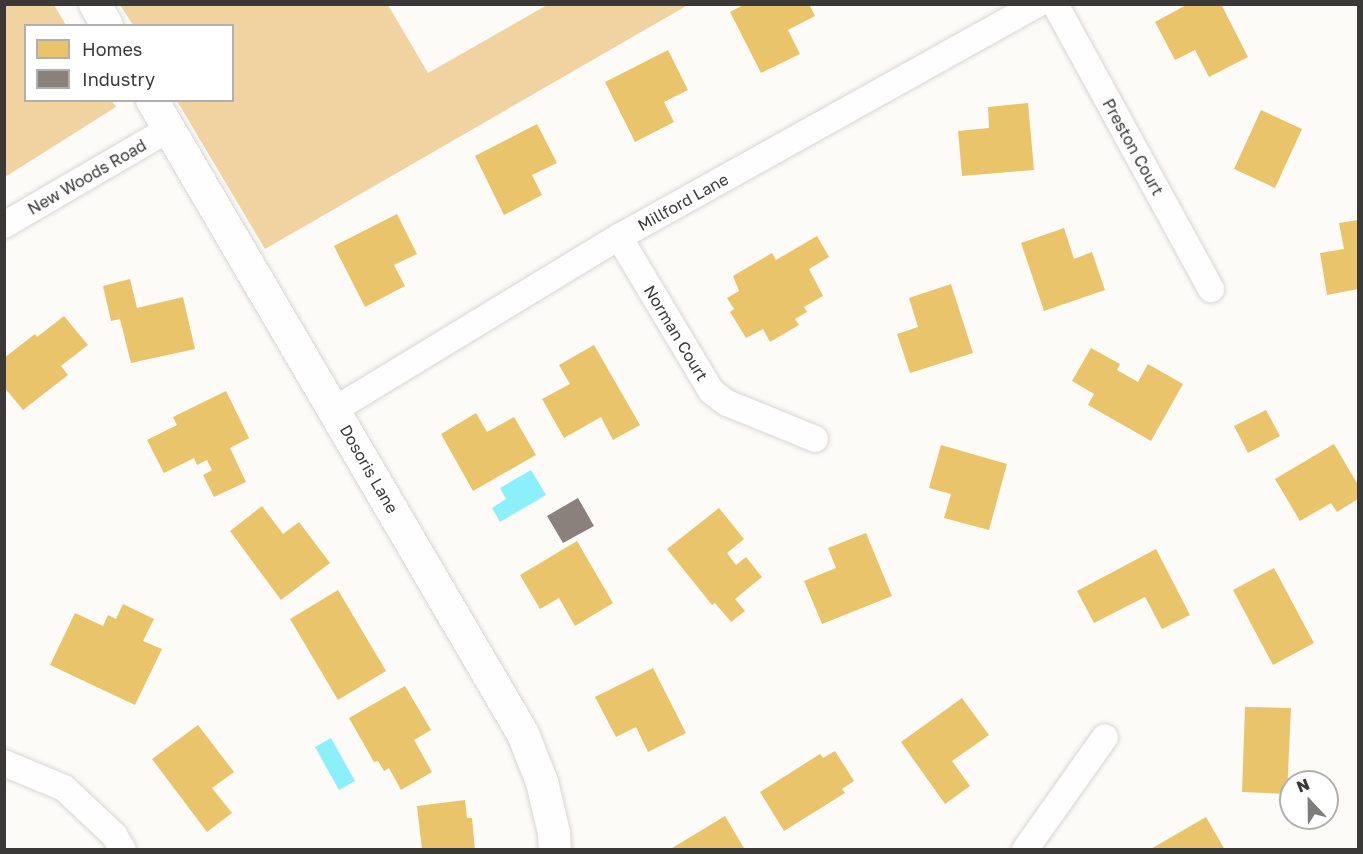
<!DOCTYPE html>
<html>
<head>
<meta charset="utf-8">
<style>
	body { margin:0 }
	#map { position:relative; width:1363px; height:854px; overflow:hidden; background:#fdfbf8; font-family:"Golos Text",sans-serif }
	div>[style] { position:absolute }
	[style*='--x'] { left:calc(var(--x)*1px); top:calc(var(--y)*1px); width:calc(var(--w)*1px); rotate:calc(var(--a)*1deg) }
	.forest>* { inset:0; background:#f0d3a1 }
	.water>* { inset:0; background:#8cf0fb }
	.homes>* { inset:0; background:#e9c46a }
	.industry>* { inset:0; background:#8a817c }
	.roads { filter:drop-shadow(0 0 2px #d7d6d4) drop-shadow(0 0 2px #d7d6d4) }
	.minor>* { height:26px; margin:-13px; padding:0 13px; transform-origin:13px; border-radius:13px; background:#fffefe }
	.tertiary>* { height:32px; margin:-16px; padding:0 16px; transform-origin:16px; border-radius:16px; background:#fffefe }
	span { translate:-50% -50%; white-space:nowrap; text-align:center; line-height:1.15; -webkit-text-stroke:6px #fff; paint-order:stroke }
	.street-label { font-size:16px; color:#3a3938 }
	.frame { position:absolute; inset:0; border:6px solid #3a3938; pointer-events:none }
	.legend { position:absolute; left:24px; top:24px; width:210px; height:78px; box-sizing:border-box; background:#fff; border:2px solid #b0b0af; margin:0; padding:8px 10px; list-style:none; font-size:18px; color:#3a3938 }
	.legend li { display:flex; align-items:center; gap:12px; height:30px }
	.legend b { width:30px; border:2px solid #b0b0af }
	.north { position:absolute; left:1279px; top:770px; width:60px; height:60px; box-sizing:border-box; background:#fff; border:2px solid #b0b0af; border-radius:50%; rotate:338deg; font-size:16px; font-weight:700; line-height:24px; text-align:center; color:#3a3938 }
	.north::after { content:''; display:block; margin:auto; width:21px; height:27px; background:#7e7d7b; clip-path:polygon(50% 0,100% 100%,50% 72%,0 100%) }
</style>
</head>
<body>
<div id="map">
	<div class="forest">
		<div style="clip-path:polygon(5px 4px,54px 5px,66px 25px,26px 26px,26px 100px,112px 101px,116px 107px,5px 177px)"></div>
		<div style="clip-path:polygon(120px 5px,388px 5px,428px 73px,547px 5px,688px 5px,265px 249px,177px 101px,232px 100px,232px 26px,133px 25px)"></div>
	</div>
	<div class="water">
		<div style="clip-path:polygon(531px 470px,546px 495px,500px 522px,492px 508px,506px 499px,500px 488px)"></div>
		<div style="clip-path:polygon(331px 738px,355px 781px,339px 790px,315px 747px)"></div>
	</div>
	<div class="homes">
		<div style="clip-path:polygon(745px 4px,809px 4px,815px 16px,788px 30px,800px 54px,761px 73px,730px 12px)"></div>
		<div style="clip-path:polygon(1188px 4px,1221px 4px,1248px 57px,1209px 77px,1195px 50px,1175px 60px,1155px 22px)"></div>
		<div style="clip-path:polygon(668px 50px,688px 90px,664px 102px,674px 122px,635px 142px,605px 82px)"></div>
		<div style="clip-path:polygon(1028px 103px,1034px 170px,962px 176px,958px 131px,989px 128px,988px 107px)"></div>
		<div style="clip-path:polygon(1261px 110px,1302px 129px,1275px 188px,1234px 169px)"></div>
		<div style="clip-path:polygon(537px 124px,557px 163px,532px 175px,542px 195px,504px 215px,475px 156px)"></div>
		<div style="clip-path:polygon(397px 214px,417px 254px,394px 265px,405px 286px,365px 307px,334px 246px)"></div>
		<div style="clip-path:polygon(1358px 220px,1358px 289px,1327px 295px,1320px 253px,1344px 249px,1339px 223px)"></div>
		<div style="clip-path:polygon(1064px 228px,1074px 259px,1092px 252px,1105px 290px,1044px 311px,1021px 243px)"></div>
		<div style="clip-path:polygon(817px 236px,829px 257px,809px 269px,823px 296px,804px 307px,807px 312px,795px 319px,799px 325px,770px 342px,763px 329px,746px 338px,730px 312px,734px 309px,727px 298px,739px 291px,733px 276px,772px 253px,776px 260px)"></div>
		<div style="clip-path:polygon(130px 279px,137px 308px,183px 297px,195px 349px,131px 363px,120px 319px,111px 321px,103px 286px)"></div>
		<div style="clip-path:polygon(951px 284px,973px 353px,910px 373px,897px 334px,918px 327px,909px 298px)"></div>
		<div style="clip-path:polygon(64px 316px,88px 345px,61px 366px,68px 375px,23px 410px,4px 387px,4px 358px,35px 334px,37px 337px)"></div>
		<div style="clip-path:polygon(594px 345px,640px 425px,613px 440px,601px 417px,564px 438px,542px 399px,570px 384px,559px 365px)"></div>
		<div style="clip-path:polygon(1091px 348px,1120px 364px,1117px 370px,1138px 382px,1148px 364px,1183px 384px,1151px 441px,1088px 405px,1094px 394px,1072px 381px)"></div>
		<div style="clip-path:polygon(226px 391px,249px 438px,230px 448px,246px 482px,214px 497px,203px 475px,212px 470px,207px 460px,197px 465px,194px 458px,164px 473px,147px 440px,177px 425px,173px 417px)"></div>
		<div style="clip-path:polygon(1266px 410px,1280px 436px,1248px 453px,1234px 426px)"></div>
		<div style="clip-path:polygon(476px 413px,487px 432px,514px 417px,536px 455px,473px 491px,441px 434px)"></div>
		<div style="clip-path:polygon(1334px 444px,1358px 485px,1358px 499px,1337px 512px,1331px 503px,1300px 521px,1275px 479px)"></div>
		<div style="clip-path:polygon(941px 445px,1007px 464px,989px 530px,944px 518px,951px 494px,929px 488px)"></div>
		<div style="clip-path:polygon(262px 506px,283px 534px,299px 522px,330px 563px,281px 600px,230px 531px)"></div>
		<div style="clip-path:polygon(719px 508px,744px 539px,727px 553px,736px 565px,746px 557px,762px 577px,735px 599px,745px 611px,731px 622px,715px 603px,712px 605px,667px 549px)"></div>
		<div style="clip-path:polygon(866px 533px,892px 596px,822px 624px,804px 581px,836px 568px,828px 548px)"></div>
		<div style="clip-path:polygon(577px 541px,613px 603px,575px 626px,559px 598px,540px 609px,520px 575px)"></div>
		<div style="clip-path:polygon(1156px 549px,1190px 615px,1162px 629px,1145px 597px,1094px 623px,1077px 591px)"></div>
		<div style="clip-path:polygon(1274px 568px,1314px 643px,1273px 665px,1233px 590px)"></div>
		<div style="clip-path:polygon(338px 590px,386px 671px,338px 700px,290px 619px)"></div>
		<div style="clip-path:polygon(123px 604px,154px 619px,143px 641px,162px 649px,135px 705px,50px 665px,75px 613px,103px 626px,108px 615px,116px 619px)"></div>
		<div style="clip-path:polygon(653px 668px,686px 733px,648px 752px,636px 727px,616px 737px,595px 697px)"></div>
		<div style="clip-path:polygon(405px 686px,431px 730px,414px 740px,432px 772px,401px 790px,389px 768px,384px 771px,378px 761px,374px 762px,349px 718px)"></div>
		<div style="clip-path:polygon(962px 698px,989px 735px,952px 761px,970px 786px,945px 804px,901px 742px)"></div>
		<div style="clip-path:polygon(1245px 707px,1291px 708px,1287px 794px,1242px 792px)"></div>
		<div style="clip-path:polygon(198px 725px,234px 772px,212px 788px,232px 813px,207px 832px,152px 759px)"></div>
		<div style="clip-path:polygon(835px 751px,854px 781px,842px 789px,845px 793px,784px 831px,760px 792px,820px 754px,823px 758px)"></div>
		<div style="clip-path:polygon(465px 800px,467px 818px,472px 818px,475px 850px,422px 850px,417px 806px)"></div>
		<div style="clip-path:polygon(725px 816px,745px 850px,669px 850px)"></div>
		<div style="clip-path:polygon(1206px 817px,1225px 850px,1149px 850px)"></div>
	</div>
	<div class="industry">
		<div style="clip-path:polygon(578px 498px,594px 526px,563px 543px,547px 516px)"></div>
	</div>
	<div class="roads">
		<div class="minor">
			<div style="--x:1055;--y:4;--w:325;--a:61.3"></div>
			<div style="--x:4;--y:225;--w:191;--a:-30.2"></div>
			<div style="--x:619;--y:237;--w:179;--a:59.1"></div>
			<div style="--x:711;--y:391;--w:20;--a:37"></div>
			<div style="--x:727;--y:403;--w:95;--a:22.2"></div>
			<div style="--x:334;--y:410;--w:333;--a:-31.3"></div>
			<div style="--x:619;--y:237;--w:479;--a:-29.1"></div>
			<div style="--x:4;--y:763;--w:65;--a:22.6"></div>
			<div style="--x:64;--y:788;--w:69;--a:43.2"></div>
			<div style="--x:114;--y:835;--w:17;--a:59"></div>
			<div style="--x:1025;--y:850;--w:138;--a:-54.7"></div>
		</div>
		<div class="tertiary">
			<div style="--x:95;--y:4;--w:25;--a:61"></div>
			<div style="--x:152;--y:100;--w:735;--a:59.66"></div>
			<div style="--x:523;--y:734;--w:52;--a:68.4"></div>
			<div style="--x:542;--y:782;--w:52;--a:76.8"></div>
			<div style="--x:554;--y:833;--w:17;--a:87"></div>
		</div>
	</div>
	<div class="street-label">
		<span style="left:1133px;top:147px;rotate:61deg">Preston Court</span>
		<span style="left:87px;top:177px;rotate:-30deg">New Woods Road</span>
		<span style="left:683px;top:202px;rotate:-29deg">Millford Lane</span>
		<span style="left:676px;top:333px;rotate:59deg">Norman Court</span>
		<span style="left:369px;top:469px;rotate:60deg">Dosoris Lane</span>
	</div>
	<div class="frame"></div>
	<ul class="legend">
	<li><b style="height:16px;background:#e9c46a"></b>Homes</li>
	<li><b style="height:16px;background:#8a817c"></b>Industry</li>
	</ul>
	<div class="north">N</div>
</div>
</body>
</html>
